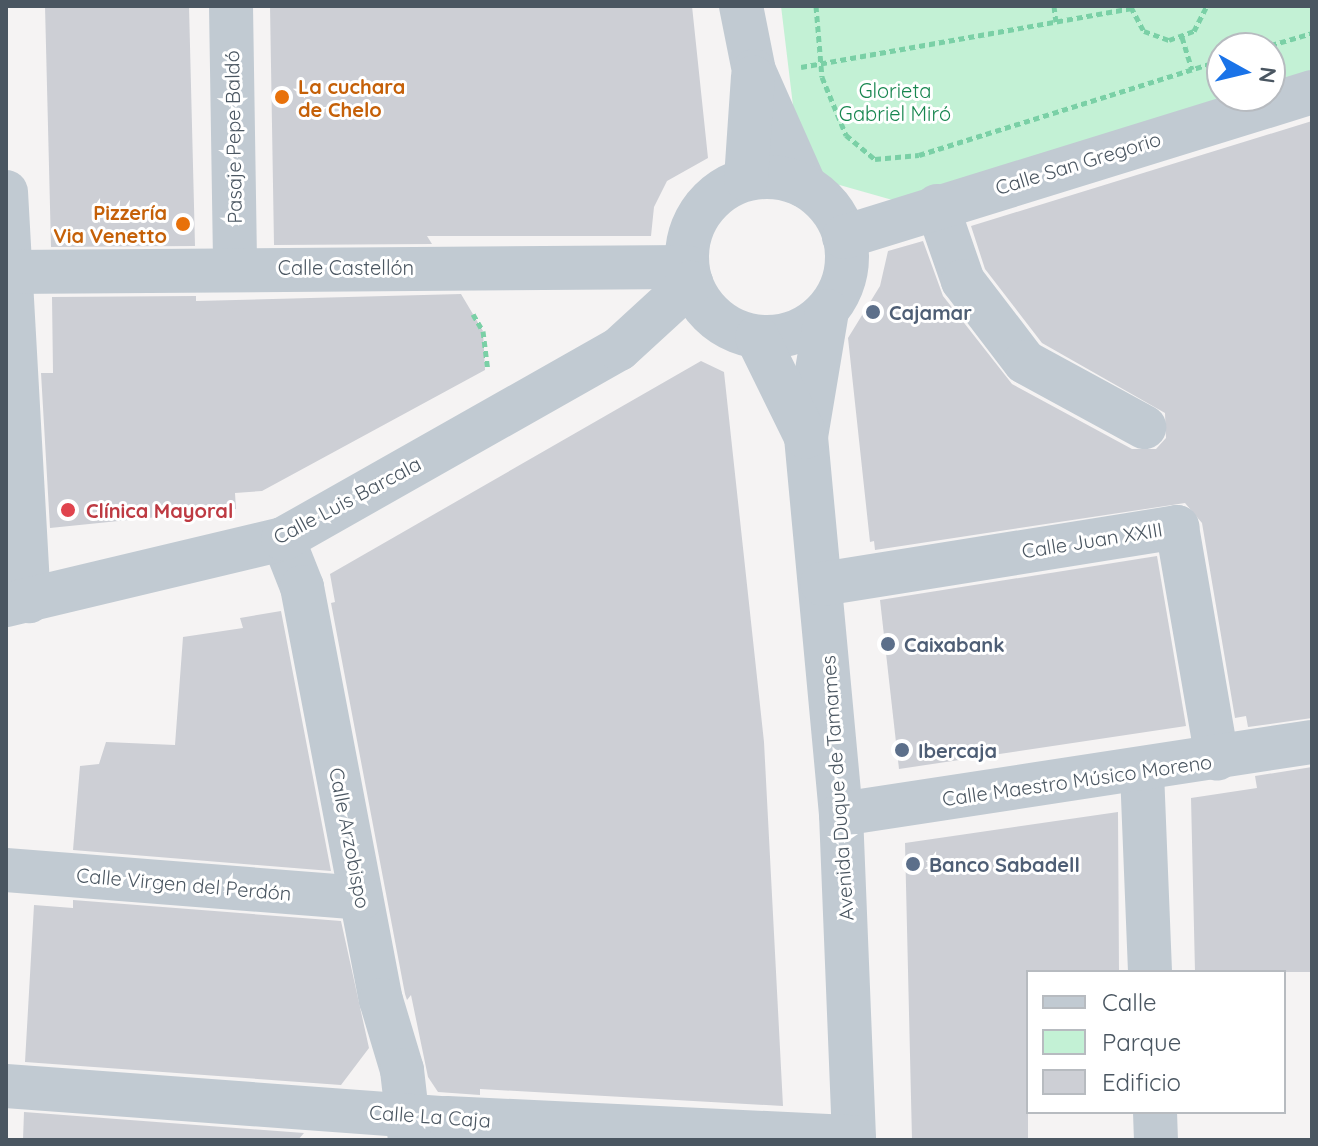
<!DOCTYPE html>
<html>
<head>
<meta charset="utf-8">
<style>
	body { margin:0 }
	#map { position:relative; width:1318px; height:1146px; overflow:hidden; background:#f5f3f3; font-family:Quicksand,sans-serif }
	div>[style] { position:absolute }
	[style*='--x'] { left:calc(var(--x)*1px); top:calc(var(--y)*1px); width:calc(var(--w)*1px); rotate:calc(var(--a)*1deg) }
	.green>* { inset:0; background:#c3f1d5 }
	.building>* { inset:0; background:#cdcfd5 }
	.path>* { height:5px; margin-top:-2.5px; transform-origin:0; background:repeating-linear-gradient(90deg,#7ad0a6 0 6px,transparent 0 10px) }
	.minor>* { height:44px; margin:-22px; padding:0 22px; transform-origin:22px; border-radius:22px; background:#c1cad2 }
	.minor>.ring { margin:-22px; padding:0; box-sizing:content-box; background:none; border:44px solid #c1cad2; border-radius:50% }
	.dots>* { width:22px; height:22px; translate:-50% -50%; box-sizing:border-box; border:4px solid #fff; border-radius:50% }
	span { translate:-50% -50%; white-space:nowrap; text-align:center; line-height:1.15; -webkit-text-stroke:6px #fff; paint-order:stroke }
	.food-label { font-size:20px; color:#c56008; font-weight:700 }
	.left { translate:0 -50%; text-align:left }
	.right { translate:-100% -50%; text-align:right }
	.park-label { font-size:20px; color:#17864f }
	.street-label { font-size:20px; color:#4a5661 }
	.service-label { font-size:20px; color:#4e5e75; font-weight:700 }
	.health-label { font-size:20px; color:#be3a42; font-weight:700 }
	.frame { position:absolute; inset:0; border:8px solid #4a5661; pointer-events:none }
	.legend { position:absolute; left:1026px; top:970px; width:260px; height:144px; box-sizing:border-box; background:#fff; border:2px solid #b7bbc0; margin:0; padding:10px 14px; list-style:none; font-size:24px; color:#4a5661 }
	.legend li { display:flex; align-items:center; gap:16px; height:40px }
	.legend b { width:40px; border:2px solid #b7bbc0 }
	.north { position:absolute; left:1206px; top:32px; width:80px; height:80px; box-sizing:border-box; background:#fff; border:2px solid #b7bbc0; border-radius:50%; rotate:98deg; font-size:22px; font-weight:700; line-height:32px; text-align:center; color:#4a5661 }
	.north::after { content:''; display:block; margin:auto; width:28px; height:36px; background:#1a73e8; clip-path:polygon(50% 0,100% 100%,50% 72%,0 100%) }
</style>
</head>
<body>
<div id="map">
	<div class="green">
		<div style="clip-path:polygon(781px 6px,1312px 6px,1312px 70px,1270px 83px,1270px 48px,1222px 48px,1222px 96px,1229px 96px,896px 201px,829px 182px,798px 147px)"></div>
	</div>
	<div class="building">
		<div style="clip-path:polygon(45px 6px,189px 6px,195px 246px,51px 247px)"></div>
		<div style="clip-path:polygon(270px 6px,692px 6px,708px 158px,667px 181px,654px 207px,651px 236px,427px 236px,432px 244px,274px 245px)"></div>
		<div style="clip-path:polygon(1312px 121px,1312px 718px,1248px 727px,1246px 716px,1235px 718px,1202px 523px,1185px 503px,875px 550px,874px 541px,870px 542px,848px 338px,880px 286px,888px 251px,923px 241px,943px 296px,1012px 384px,1132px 449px,1156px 449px,1166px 438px,1165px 413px,1042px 343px,985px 269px,971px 226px)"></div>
		<div style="clip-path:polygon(461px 294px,483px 331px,485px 370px,262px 491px,235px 493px,236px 509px,50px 528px,41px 373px,53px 373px,52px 297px,196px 296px,196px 301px)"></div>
		<div style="clip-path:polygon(701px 361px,724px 372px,764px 742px,783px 1106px,480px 1089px,480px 1095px,438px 1092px,428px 1077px,411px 995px,407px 1000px,405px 994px,331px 603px,335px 602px,330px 574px)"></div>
		<div style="clip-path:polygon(1157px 556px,1186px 726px,899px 769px,880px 600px)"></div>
		<div style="clip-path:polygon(281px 611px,331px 871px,73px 850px,80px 766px,99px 764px,106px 742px,175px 745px,183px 637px,243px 628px,240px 618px)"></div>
		<div style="clip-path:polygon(1312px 767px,1312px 972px,1195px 972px,1191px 798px,1257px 788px,1255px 776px)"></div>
		<div style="clip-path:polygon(1118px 812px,1119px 972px,1028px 972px,1028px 1140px,912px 1140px,905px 843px)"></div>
		<div style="clip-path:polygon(73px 900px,341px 921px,369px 1048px,341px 1085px,25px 1062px,34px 905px,73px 908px)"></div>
		<div style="clip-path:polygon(24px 1112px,304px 1133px,298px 1140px,23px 1140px)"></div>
	</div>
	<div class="path">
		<div style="--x:816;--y:6;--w:71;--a:85.2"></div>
		<div style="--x:822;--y:77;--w:63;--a:67.5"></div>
		<div style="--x:846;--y:135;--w:38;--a:40"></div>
		<div style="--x:875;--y:159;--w:44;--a:-5.2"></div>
		<div style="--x:919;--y:155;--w:318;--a:-17.4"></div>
		<div style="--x:1054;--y:6;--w:16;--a:83"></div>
		<div style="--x:1131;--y:7;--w:27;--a:62"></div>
		<div style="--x:1144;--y:31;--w:27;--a:20"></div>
		<div style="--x:1169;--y:40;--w:27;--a:-20"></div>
		<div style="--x:1194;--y:31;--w:28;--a:-63"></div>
		<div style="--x:1182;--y:37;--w:34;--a:73"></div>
		<div style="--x:1261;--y:48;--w:53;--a:-16.4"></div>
		<div style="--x:801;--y:67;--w:335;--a:-10.1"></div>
		<div style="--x:473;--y:314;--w:20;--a:60"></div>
		<div style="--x:483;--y:331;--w:38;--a:83"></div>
	</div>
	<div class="minor">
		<div style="--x:231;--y:6;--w:262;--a:89.1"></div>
		<div style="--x:741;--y:6;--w:66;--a:78.7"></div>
		<div style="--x:754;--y:71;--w:126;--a:66.1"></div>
		<div class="ring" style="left:687px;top:177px;width:116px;height:116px"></div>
		<div style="--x:746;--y:179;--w:102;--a:-86.1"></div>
		<div style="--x:6;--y:192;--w:410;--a:86.8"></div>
		<div style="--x:937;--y:206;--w:79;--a:70.9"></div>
		<div style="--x:963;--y:281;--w:102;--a:52.6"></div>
		<div style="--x:1025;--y:362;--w:136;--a:28.6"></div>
		<div style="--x:844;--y:237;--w:490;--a:-17.2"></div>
		<div style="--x:6;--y:272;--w:681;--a:-0.42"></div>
		<div style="--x:827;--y:311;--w:128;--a:99.5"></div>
		<div style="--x:806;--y:437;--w:379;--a:84.7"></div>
		<div style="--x:841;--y:814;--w:326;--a:87.7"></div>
		<div style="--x:757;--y:337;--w:111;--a:63.9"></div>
		<div style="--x:283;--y:539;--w:52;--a:68.4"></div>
		<div style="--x:302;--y:587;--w:420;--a:79.2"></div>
		<div style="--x:381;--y:1000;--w:73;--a:73.3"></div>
		<div style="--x:402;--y:1070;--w:70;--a:83.5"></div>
		<div style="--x:822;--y:584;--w:360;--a:-9.1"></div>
		<div style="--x:1177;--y:527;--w:235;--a:80.2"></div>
		<div style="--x:6;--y:605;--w:285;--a:-13.4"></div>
		<div style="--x:283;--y:539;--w:386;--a:-29.5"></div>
		<div style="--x:619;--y:349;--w:98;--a:-42.5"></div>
		<div style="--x:1142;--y:772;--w:200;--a:87.7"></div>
		<div style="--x:841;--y:814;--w:476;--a:-8.7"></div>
		<div style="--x:6;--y:870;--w:356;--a:4.5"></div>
		<div style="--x:6;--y:1086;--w:442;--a:4.2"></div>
		<div style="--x:447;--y:1118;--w:407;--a:2.7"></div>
		<div style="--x:1155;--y:1112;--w:28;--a:88"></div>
	</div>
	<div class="dots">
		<div style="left:282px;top:97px;background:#e8710a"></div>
		<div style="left:183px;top:224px;background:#e8710a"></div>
		<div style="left:873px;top:312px;background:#5c6f8a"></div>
		<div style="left:68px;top:510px;background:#e0444e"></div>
		<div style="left:888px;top:644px;background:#5c6f8a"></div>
		<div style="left:902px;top:750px;background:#5c6f8a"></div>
		<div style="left:913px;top:864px;background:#5c6f8a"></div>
	</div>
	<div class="food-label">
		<span class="left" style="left:298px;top:98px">La cuchara<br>de Chelo</span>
		<span class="right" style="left:167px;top:224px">Pizzería<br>Via Venetto</span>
	</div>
	<div class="park-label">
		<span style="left:895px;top:102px">Glorieta<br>Gabriel Miró</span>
	</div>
	<div class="street-label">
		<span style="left:233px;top:137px;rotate:-91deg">Pasaje Pepe Baldó</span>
		<span style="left:1078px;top:163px;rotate:-17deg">Calle San Gregorio</span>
		<span style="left:346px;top:267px">Calle Castellón</span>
		<span style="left:347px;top:500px;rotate:-28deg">Calle Luis Barcala</span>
		<span style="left:1092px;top:540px;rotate:-9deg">Calle Juan XXIII</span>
		<span style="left:1077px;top:780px;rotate:-8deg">Calle Maestro Músico Moreno</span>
		<span style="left:837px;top:788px;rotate:-94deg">Avenida Duque de Tamames</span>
		<span style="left:350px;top:838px;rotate:79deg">Calle Arzobispo</span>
		<span style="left:184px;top:884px;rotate:5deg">Calle Virgen del Perdón</span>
		<span style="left:430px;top:1116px;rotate:4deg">Calle La Caja</span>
	</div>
	<div class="service-label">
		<span class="left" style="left:889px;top:312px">Cajamar</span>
		<span class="left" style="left:904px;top:644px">Caixabank</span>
		<span class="left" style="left:918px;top:750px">Ibercaja</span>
		<span class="left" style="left:929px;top:864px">Banco Sabadell</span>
	</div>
	<div class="health-label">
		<span class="left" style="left:86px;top:510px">Clínica Mayoral</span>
	</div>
	<div class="frame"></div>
	<ul class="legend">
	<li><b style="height:10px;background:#c1cad2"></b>Calle</li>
	<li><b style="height:22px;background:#c3f1d5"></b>Parque</li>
	<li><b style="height:22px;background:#cdcfd5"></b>Edificio</li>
	</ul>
	<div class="north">N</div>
</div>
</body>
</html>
